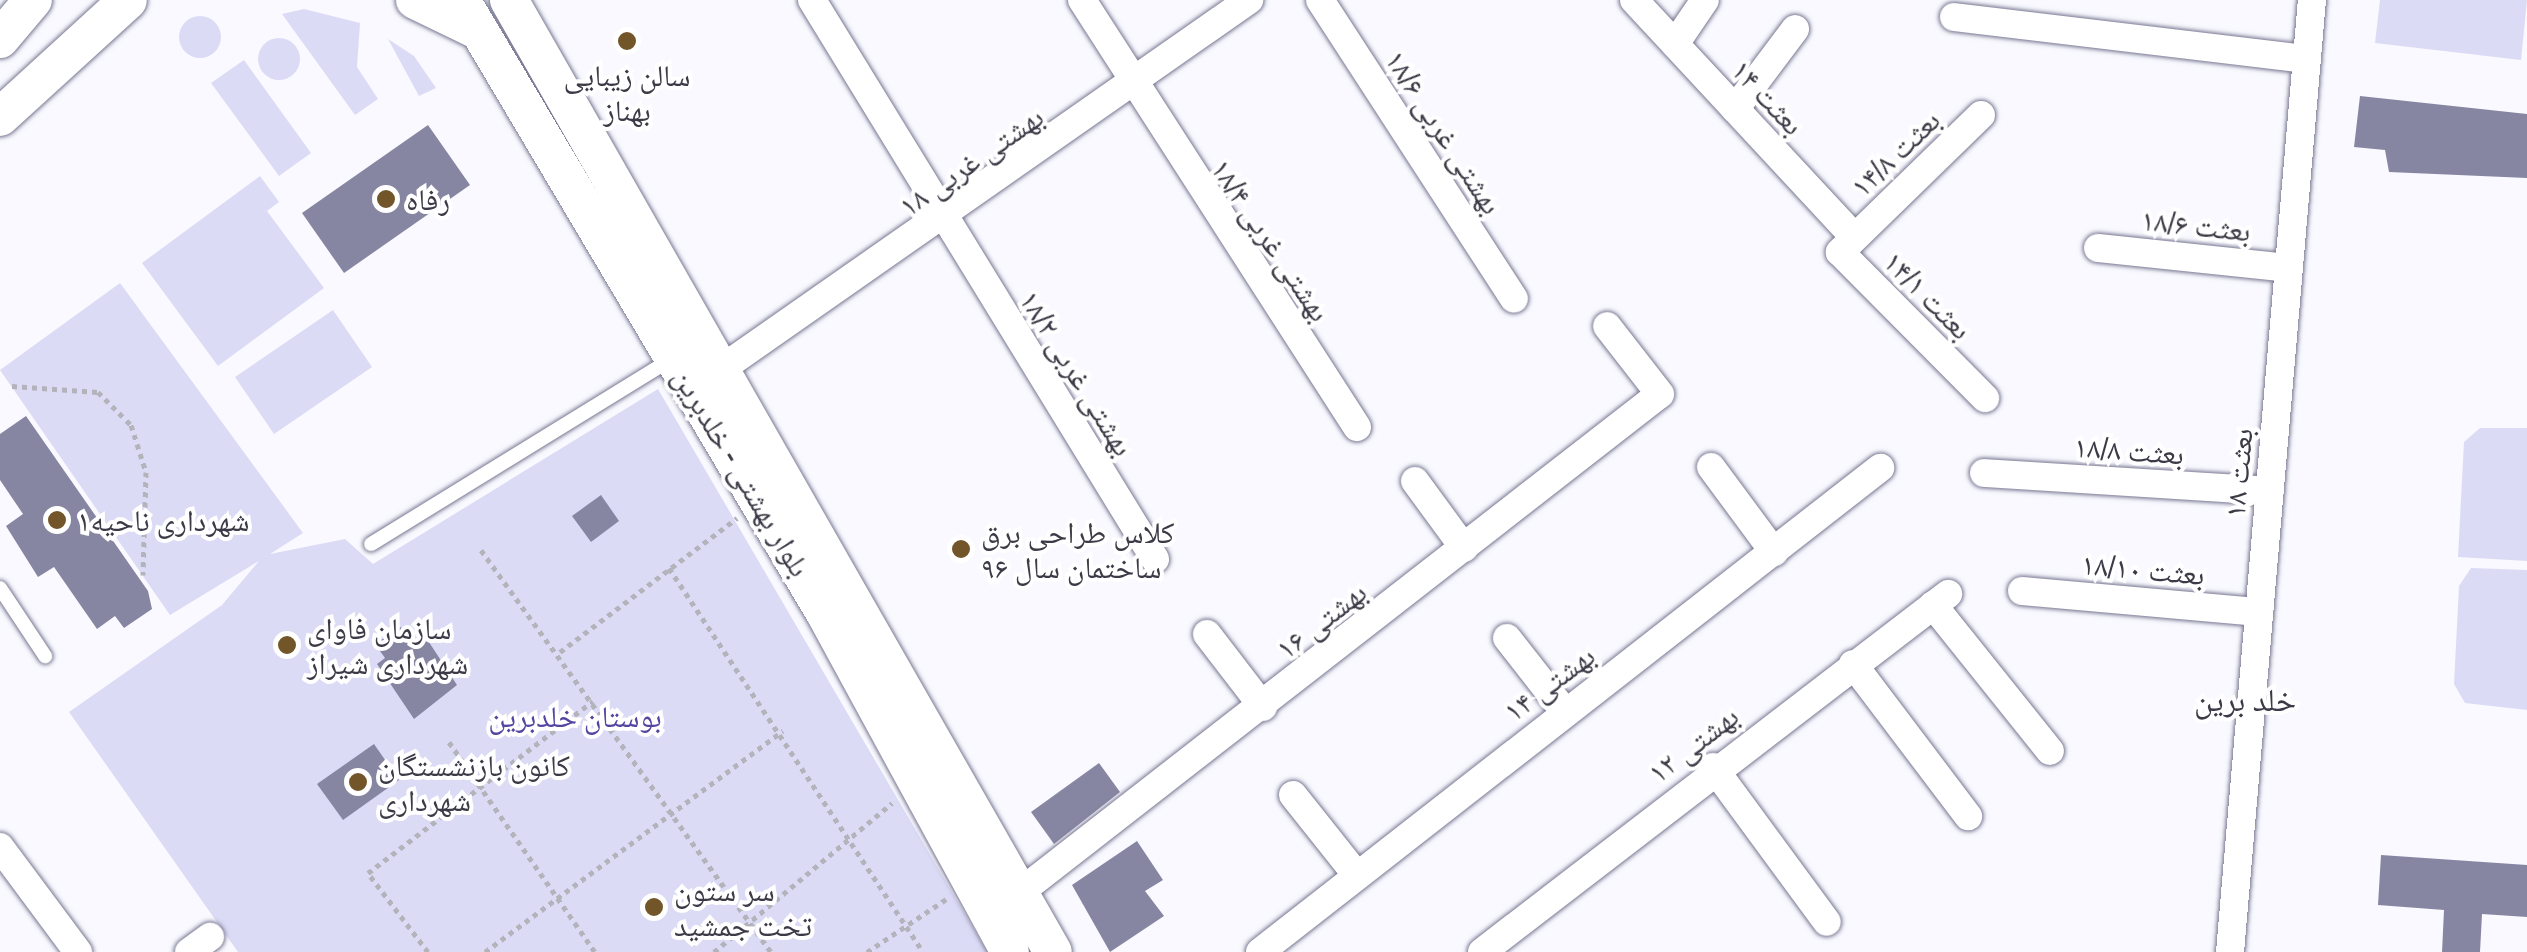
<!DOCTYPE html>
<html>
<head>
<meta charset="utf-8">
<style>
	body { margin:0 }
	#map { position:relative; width:2527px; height:952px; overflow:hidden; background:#f9f9ff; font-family:"Archivo Narrow","Noto Naskh Arabic",sans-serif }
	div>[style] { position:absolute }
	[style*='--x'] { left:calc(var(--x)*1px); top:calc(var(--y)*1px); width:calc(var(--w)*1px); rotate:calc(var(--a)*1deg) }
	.green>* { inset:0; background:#dcdbf6 }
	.round { border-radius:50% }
	.building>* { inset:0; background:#8786a2 }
	.path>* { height:5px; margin-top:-2.5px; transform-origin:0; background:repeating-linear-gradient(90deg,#b3b3bb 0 5px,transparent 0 10px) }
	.roads { filter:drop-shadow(0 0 2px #787792) drop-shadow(0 0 2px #787792) }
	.service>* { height:14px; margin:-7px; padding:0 7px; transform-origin:7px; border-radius:7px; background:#fff }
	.minor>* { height:28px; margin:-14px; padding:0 14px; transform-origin:14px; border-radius:14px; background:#fff }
	.secondary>* { height:38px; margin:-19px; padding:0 19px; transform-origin:19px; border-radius:19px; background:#fff }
	.dots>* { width:28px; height:28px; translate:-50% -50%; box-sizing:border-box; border:5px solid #fff; border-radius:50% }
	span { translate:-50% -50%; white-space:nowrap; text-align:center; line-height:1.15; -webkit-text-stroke:8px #fff; paint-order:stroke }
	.poi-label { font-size:30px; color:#3b3a46 }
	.left { translate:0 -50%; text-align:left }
	.street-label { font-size:30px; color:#3b3a46 }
	.park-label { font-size:30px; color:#5545a0 }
	.neighbourhood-label { font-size:32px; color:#3b3a46 }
</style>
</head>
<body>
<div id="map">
	<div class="green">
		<div style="clip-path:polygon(2380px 0,2527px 0,2521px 60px,2375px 43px)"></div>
		<div style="clip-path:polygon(304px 9px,360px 23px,357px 67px,378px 99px,355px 115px,282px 14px)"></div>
		<div class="round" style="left:179px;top:16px;width:42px;height:42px"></div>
		<div class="round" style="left:258px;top:38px;width:42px;height:42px"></div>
		<div style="clip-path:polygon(388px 39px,414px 56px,436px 88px,419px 96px)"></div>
		<div style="clip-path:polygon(244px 60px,311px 153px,279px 176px,211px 83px)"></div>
		<div style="clip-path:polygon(260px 176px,279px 202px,267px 211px,324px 288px,218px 366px,142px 263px)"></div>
		<div style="clip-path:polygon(120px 283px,303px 533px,270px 554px,345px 539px,373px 564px,658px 389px,987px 952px,238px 952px,69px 712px,222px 605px,259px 561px,170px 615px,0 370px)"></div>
		<div style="clip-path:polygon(333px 310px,372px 367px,274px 434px,235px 377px)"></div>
		<div style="clip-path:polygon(2480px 428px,2527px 428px,2527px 561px,2458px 557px,2464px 442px)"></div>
		<div style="clip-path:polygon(2471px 568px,2527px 570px,2527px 710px,2465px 703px,2454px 684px,2459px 586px)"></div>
	</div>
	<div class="building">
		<div style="clip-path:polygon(2360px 96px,2527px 114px,2527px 178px,2389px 172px,2385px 150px,2354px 147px)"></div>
		<div style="clip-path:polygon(428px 125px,470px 185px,344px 273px,302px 213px)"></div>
		<div style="clip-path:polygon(26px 416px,148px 591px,152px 609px,124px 628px,115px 616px,97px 629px,54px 567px,38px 577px,6px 526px,23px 514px,0 480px,0 434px)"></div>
		<div style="clip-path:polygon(601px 495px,619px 521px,591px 542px,572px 516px)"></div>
		<div style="clip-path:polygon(401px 627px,413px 644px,425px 636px,457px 685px,414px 719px,377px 664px,385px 658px,375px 644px)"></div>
		<div style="clip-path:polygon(374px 744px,399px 780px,343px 820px,317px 784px)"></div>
		<div style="clip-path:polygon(1099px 763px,1120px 792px,1054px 844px,1031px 812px)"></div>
		<div style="clip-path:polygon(1137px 841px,1163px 880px,1145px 891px,1164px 916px,1110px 952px,1072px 885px)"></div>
		<div style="clip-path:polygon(2381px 855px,2527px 865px,2527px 917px,2482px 914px,2480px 952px,2442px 952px,2444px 910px,2378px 905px)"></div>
	</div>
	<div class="path">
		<div style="--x:12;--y:386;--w:86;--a:4"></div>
		<div style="--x:98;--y:392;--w:47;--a:45"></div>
		<div style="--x:131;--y:425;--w:49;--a:72.3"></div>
		<div style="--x:146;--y:472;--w:103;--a:91.7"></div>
		<div style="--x:481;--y:550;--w:496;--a:54.2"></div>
		<div style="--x:669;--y:568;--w:460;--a:56.5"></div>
		<div style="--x:560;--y:652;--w:222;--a:-37.1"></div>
		<div style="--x:449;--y:742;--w:256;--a:55.2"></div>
		<div style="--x:428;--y:952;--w:99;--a:-127.2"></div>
		<div style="--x:368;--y:873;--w:283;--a:-37.4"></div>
		<div style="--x:485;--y:952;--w:371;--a:-36.6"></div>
		<div style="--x:714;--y:952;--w:232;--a:-39.9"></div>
		<div style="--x:867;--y:952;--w:97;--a:-33.7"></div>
	</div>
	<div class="roads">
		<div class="service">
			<div style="--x:371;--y:544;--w:355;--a:-31.6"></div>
			<div style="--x:0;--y:588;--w:82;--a:56.5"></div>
		</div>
		<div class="minor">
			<div style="--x:812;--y:0;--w:656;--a:58.47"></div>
			<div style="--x:1082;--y:0;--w:508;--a:57.22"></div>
			<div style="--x:1320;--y:0;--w:356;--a:57"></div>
			<div style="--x:1634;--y:0;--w:323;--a:47.1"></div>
			<div style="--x:1954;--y:17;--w:354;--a:6.8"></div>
			<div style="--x:1675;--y:44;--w:53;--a:-55.7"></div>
			<div style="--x:1735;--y:109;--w:100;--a:-53.1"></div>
			<div style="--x:1981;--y:115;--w:197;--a:135.8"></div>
			<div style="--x:1840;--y:252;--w:206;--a:45.2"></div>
			<div style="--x:2098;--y:248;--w:191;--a:6"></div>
			<div style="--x:724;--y:367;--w:641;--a:-34.96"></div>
			<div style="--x:1711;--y:467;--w:106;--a:53.5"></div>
			<div style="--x:1984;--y:473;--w:286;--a:3.6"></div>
			<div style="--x:1415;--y:481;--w:83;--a:53.8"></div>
			<div style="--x:2022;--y:591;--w:238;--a:5.1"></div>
			<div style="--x:1933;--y:605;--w:187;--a:51.3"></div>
			<div style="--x:1207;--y:634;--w:92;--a:52.5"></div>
			<div style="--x:1507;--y:638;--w:94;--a:51.9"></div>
			<div style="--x:1853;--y:664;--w:191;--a:52.9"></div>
			<div style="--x:1713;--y:767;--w:192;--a:53.7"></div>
			<div style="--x:1293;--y:795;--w:100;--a:51.5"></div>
			<div style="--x:0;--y:847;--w:131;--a:53.4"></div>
			<div style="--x:1019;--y:893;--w:812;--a:-37.9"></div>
			<div style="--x:1660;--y:394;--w:86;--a:-127.9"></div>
			<div style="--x:189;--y:952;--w:26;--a:-36"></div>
			<div style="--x:1260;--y:952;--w:787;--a:-37.98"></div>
			<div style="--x:1482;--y:952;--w:588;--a:-37.53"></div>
			<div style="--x:2230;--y:952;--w:956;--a:-85.08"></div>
		</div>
		<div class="secondary">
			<div style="--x:415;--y:0;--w:71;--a:25.8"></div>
			<div style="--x:461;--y:0;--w:713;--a:59.3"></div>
			<div style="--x:825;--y:613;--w:386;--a:61.4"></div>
			<div style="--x:509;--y:0;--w:1096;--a:60.26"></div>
			<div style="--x:0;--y:39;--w:51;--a:-49.8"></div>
			<div style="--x:0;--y:117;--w:173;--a:-42.4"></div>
		</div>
	</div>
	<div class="dots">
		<div style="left:627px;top:41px;background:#725528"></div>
		<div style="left:386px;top:199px;background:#725528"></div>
		<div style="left:57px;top:520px;background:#725528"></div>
		<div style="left:961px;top:549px;background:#725528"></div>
		<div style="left:287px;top:645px;background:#725528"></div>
		<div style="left:358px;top:782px;background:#725528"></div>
		<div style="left:654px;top:907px;background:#725528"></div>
	</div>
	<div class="poi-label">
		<span style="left:627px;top:92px">سالن زیبایی<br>بهناز</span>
		<span class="left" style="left:406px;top:199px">رفاه</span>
		<span class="left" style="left:77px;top:520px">شهرداری ناحیه۱</span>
		<span class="left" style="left:981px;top:549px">کلاس طراحی برق<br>ساختمان سال ۹۶</span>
		<span class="left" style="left:307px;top:645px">سازمان فاوای<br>شهرداری شیراز</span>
		<span class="left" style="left:378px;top:782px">کانون بازنشستگان<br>شهرداری</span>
		<span class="left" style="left:674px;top:907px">سر ستون<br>تخت جمشید</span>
	</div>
	<div class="street-label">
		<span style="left:1768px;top:97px;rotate:47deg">بعثت ۱۴</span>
		<span style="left:1444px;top:132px;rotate:57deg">بهشتی غربی ۱۸/۶</span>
		<span style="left:1895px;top:153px;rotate:-44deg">۱۴/۸ بعثت</span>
		<span style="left:971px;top:161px;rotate:-35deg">بهشتی غربی ۱۸</span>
		<span style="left:2196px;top:225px;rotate:6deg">۱۸/۶ بعثت</span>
		<span style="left:1271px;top:240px;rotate:56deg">بهشتی غربی ۱۸/۴</span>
		<span style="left:1928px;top:295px;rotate:45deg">۱۴/۱ بعثت</span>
		<span style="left:1077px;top:373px;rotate:58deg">بهشتی غربی ۱۸/۲</span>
		<span style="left:2129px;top:450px;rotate:4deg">۱۸/۸ بعثت</span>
		<span style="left:742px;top:472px;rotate:59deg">بلوار بهشتی - خلدبرین</span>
		<span style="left:2238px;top:473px;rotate:-85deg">بعثت ۱۸</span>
		<span style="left:2143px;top:569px;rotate:5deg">۱۸/۱۰ بعثت</span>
		<span style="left:1321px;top:620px;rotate:-38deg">۱۶ بهشتی</span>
		<span style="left:1549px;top:683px;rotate:-37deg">۱۴ بهشتی</span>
		<span style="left:1693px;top:744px;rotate:-38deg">۱۲ بهشتی</span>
	</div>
	<div class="park-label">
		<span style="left:575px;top:716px">بوستان خلدبرین</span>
	</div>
	<div class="neighbourhood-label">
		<span style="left:2245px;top:700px">خلد برین</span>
	</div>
</div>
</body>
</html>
